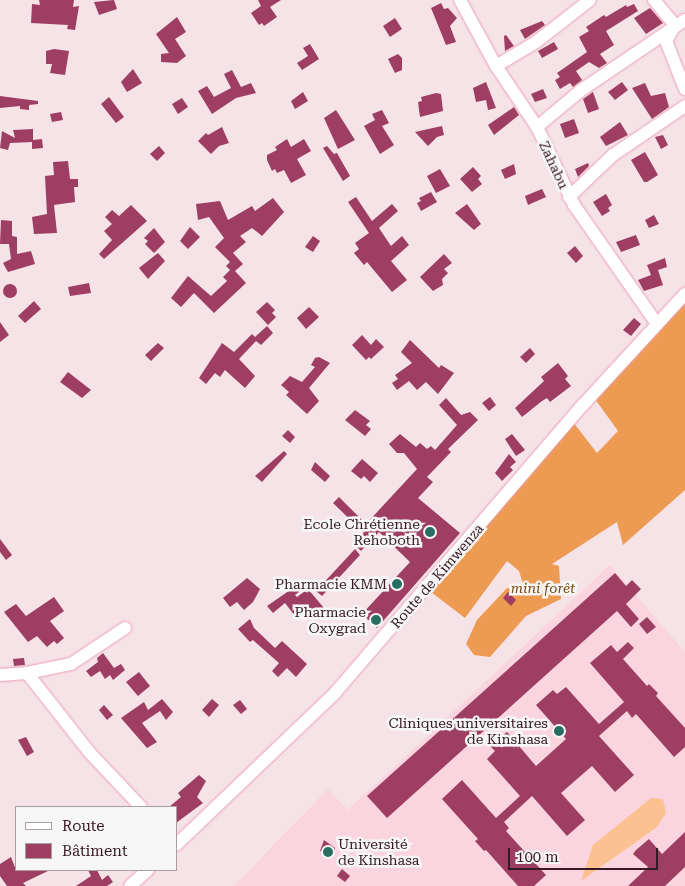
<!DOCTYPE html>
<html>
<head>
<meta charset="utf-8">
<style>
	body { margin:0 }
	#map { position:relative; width:685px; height:886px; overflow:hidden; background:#f5e3e8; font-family:"Roboto Serif",serif }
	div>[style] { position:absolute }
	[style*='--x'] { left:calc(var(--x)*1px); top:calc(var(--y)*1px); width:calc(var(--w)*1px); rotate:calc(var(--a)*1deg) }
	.built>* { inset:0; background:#fad5df }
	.green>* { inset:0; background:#fcc191 }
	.forest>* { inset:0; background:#ed9b53 }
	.building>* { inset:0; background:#9d3e62 }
	.round { border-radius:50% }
	.roads { filter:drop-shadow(0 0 1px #ef9fb7) drop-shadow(0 0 1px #ef9fb7) }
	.minor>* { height:12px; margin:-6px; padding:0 6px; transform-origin:6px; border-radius:6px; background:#fff }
	.dots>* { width:14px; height:14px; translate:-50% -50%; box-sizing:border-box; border:2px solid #f6f6f6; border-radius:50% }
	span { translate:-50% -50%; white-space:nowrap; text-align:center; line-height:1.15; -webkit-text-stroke:5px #f6f6f6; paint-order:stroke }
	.street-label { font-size:14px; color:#371923 }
	.poi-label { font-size:14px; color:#371923 }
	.right { translate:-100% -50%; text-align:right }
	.left { translate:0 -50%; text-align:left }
	.park-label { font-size:14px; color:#7c4711; font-style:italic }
	.legend { position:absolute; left:15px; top:806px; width:162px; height:65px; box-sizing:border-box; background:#f6f6f6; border:1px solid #aa9ea2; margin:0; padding:6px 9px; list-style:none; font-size:15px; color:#371923 }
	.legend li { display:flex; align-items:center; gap:10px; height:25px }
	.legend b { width:25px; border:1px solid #aa9ea2 }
	.scale { position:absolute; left:508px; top:848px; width:150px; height:22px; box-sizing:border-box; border:2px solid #371923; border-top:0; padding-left:6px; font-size:15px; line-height:18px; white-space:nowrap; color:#371923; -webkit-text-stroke:4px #f6f6f6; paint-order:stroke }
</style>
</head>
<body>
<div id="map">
	<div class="built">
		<div style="clip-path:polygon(610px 565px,685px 652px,685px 886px,234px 886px,328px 789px,348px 810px)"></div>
	</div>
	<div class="green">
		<div style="clip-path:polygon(651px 798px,663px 799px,666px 813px,657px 827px,581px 881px,593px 845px)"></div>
	</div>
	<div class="forest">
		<div style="clip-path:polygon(685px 301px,685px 490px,623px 545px,617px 522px,552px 564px,559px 566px,561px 599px,526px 616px,490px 657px,474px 655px,466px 644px,477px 620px,507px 588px,523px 584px,519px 571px,507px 561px,465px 618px,427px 589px,573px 422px,597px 453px,618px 431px,595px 399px)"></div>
	</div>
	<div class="building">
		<div style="clip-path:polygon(39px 0,74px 0,73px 7px,79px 6px,75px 30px,67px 29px,68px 25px,31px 23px,32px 4px,40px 5px)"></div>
		<div style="clip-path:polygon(114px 0,117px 9px,99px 15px,94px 2px)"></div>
		<div style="clip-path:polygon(258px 0,281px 0,270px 7px,277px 17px,264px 26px,262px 23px,259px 25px,251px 13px,261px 6px)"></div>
		<div style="clip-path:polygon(441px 3px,444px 9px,448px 8px,457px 18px,450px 26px,456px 42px,446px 45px,431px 8px)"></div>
		<div style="clip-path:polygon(634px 4px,638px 11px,606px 31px,614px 45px,600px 54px,607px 63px,599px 68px,589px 62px,576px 71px,582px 80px,573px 87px,570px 83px,560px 89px,555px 80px,560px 77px,557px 73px,587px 52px,579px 37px,589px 31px,586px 27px,604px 15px,606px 17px,626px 5px,627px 7px)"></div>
		<div style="clip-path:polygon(650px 8px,663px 23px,646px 34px,634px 18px)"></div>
		<div style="clip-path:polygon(177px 17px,186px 32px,175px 39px,186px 56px,177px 63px,161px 62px,161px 54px,169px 53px,156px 34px)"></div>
		<div style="clip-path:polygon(395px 18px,402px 29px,390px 37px,383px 26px)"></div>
		<div style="clip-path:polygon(542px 21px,545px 25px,525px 39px,520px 30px)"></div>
		<div style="clip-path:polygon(506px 35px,514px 46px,505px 51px,504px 36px)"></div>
		<div style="clip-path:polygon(554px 42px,558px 49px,542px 58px,538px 51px)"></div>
		<div style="clip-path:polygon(310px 44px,319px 59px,302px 70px,297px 63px,308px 56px,303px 48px)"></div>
		<div style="clip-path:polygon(54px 49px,69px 51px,65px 75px,50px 73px,52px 64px,46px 64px,46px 51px)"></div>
		<div style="clip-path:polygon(398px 54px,402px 58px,402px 70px,395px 73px,388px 59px)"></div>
		<div style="clip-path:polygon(133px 69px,142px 83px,127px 92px,121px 82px)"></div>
		<div style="clip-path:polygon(232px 70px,241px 87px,251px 83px,256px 93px,236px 98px,212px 114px,198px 91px,207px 86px,214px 97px,231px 88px,224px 74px)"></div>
		<div style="clip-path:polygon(486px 82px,496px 108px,488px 110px,486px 100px,476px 102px,473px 88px)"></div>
		<div style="clip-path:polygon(622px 82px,628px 90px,615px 100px,608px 92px)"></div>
		<div style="clip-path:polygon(645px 83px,651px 96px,665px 93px,669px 107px,652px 119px,632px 88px)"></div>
		<div style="clip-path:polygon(543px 89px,547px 98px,535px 102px,531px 94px)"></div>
		<div style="clip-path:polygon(303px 92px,308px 101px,295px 109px,291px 101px)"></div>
		<div style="clip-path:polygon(593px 92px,599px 109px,588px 113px,583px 99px)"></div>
		<div style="clip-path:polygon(436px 93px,441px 94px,443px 111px,420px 117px,418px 102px,422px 101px,421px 97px)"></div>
		<div style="clip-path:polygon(0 96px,38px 101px,38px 104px,29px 105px,29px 110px,20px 109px,20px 106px,0 108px)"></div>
		<div style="clip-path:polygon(109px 97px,124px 117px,116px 123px,101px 104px)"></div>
		<div style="clip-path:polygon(182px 98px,188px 107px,178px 114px,172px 104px)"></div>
		<div style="clip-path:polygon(514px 107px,519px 115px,494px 135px,488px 125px)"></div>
		<div style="clip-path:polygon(336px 110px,355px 140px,338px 149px,324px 118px)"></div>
		<div style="clip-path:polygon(382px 110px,389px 123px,382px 126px,394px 145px,380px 154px,364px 126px,375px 120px,372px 114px)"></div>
		<div style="clip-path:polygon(61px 112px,63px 120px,52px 122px,50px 114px)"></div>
		<div style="clip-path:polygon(574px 119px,579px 133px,565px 138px,560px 124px)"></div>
		<div style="clip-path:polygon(620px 122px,628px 135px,606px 146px,600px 137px)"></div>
		<div style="clip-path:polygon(442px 126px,444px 135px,437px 137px,428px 146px,415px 132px)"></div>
		<div style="clip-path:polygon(222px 127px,229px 143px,219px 146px,211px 154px,198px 141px,206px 133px,208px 135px)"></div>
		<div style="clip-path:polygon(33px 129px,33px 140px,42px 139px,43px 148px,32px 149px,32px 142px,10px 143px,8px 150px,0 148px,2px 131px,15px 138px,13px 130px)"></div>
		<div style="clip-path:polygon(663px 135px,668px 145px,661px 149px,655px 137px)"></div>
		<div style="clip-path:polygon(287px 139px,291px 147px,304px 139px,311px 151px,297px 159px,306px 175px,291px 183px,284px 170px,277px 173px,275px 169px,272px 171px,267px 160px,267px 155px,277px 150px,275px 147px)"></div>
		<div style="clip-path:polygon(159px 146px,165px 153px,157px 161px,150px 154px)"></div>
		<div style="clip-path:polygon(327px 146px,334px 154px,337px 153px,350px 176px,343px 181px,323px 148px)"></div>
		<div style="clip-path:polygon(645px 152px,658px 175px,647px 182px,644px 182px,631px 160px)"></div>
		<div style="clip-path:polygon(68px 161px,70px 179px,78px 179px,78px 187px,74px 187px,75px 202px,54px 205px,57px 233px,34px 234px,32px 217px,47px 214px,45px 176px,54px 175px,53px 162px)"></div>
		<div style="clip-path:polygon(588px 163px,589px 166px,578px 177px,575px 169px)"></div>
		<div style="clip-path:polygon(514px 164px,516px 174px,505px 179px,501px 170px)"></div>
		<div style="clip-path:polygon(473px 167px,481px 176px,478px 179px,482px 184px,472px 192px,460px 179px)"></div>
		<div style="clip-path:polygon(440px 169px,450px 186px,436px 193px,427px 176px)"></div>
		<div style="clip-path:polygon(542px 189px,546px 197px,528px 205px,525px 196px)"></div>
		<div style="clip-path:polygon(431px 192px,437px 202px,421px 211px,417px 203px,421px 201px,419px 198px)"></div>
		<div style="clip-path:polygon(606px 194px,612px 205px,608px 208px,610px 211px,602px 216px,593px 202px)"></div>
		<div style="clip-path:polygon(356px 197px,372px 221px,392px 204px,398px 211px,379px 228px,391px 246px,402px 236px,409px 245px,391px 261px,407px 280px,392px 292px,367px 262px,364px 265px,354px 253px,359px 249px,355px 243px,369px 233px,348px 202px)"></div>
		<div style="clip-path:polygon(273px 198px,284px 212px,262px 236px,252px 228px,240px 236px,246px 242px,233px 253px,243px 264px,235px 271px,246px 283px,214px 313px,194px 293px,181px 307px,171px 298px,188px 276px,211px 296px,227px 281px,223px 277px,230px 270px,226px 266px,230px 262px,215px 247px,224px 238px,209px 217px,198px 220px,196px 204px,220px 201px,228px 220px,252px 206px,255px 211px)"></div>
		<div style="clip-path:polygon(467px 204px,481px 224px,474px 230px,455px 213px)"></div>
		<div style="clip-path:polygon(131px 205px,147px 221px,104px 259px,99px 254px,112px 240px,104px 231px,112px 224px,105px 217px,112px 210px,119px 216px)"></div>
		<div style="clip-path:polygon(654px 215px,659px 224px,649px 228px,645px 220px)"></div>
		<div style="clip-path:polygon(1px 220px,12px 221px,12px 236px,17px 237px,17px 254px,31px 251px,35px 264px,8px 272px,3px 263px,11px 259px,9px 244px,0 244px)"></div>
		<div style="clip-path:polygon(190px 227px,200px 237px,188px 249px,180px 241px)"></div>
		<div style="clip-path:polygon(154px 228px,165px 242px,154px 253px,145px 244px,148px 241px,144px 238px)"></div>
		<div style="clip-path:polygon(636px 235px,640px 245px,621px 252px,616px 242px)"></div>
		<div style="clip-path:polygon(313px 236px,320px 241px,313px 252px,305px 247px)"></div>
		<div style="clip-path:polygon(575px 246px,583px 256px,576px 263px,567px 253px)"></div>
		<div style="clip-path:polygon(158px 253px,165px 261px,148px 279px,139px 268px)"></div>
		<div style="clip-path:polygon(444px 254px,452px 263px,444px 269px,448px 273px,442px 279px,443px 285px,433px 291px,420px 277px)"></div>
		<div style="clip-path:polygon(665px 258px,667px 267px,658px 270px,663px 285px,644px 291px,638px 280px,651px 275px,647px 265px)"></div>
		<div style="clip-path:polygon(89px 283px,91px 293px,70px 296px,68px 287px)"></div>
		<div class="round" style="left:3px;top:284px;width:14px;height:14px"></div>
		<div style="clip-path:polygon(34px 301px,41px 309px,25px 323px,18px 316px)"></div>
		<div style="clip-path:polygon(267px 302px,275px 310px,272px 313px,276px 317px,268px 325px,256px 312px)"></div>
		<div style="clip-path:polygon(309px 307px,319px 317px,306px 329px,297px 318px)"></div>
		<div style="clip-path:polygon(634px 318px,641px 324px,631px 336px,623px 330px)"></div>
		<div style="clip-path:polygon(0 322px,9px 335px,0 342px)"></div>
		<div style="clip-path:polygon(267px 326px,273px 333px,261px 345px,256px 341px,239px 359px,255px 376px,245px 388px,225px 370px,220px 377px,215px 373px,206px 384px,199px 378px,222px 343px,234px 352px,252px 334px,255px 337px)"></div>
		<div style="clip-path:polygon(362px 335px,371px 345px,376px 339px,384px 347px,371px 359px,369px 357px,366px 360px,352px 345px)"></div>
		<div style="clip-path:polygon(410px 340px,439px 368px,441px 365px,454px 373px,438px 394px,426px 382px,417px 390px,409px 381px,397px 390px,392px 383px,398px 379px,395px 375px,412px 363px,401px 352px)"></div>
		<div style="clip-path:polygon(158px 343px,164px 348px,151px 361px,145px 355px)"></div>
		<div style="clip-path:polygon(530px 348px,535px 354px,526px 363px,520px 357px)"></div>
		<div style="clip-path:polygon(319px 357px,330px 363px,309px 388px,319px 401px,307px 414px,286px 395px,289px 392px,281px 385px,290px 376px,302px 382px,315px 367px,311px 365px,315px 358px)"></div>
		<div style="clip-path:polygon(558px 363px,568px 376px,565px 379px,571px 386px,550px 402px,547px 398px,542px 401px,522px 417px,515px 408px,544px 381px,541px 377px)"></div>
		<div style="clip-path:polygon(68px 372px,91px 390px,82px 398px,60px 382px)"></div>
		<div style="clip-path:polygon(490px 397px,496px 405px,489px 411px,482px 403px)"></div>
		<div style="clip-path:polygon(446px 398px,461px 415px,470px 412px,478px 420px,448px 449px,451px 452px,427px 477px,433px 482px,418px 498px,460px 533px,377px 628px,362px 614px,410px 562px,379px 532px,361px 551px,353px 543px,364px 533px,333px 503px,339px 497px,366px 524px,417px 469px,404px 453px,397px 453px,389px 444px,400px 434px,416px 447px,420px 443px,427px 449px,431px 446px,435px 450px,457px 425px,439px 405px)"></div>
		<div style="clip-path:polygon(355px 410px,370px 421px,366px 425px,371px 429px,365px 436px,345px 420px)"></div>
		<div style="clip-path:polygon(288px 430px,295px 437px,290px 443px,282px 436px)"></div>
		<div style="clip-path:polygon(512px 434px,525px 450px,516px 456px,505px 439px)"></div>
		<div style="clip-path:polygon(284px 451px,287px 454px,262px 482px,255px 476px)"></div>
		<div style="clip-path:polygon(509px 454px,516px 462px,510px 467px,513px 470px,502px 481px,495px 473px)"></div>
		<div style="clip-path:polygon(362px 459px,378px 473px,370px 482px,364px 476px,361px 479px,351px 471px)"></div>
		<div style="clip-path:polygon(315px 462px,330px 476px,325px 482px,311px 470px)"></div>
		<div style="clip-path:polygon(0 539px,12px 555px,6px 560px,0 552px)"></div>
		<div style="clip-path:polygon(355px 549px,360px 555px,322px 596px,316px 591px)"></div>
		<div style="clip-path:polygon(615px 573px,626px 586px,632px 580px,641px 589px,626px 604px,639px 619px,631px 627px,617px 611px,387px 818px,367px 796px)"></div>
		<div style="clip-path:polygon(247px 578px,260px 589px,253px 602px,244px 610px,237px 602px,230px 607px,223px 598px)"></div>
		<div style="clip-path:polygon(296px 586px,300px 591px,295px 595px,297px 597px,308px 589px,324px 608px,311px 619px,303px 609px,295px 616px,285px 603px,273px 613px,267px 606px)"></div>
		<div style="clip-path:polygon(508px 592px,516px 600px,511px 606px,503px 598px)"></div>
		<div style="clip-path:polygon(54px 597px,64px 611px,50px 621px,64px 638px,57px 644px,54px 641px,47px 647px,37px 636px,28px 642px,4px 612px,16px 604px,26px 616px)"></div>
		<div style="clip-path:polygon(647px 617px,656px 627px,647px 634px,639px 624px)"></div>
		<div style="clip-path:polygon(250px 619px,254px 628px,275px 648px,282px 641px,307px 664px,296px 677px,287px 668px,278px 677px,272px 671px,279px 663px,253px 640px,250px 642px,238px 629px)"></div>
		<div style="clip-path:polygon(628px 642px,634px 648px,623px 659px,647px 686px,649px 684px,658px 693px,656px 696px,685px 728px,685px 747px,674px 757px,636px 714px,632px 718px,627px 711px,599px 736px,634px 775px,615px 792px,592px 766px,561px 793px,585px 820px,567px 836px,532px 796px,504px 822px,509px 828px,506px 831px,546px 875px,534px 886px,518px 886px,486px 850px,484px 851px,475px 841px,478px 839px,442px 799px,462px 780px,496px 818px,520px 796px,487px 759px,495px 751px,490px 746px,507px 732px,536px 766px,566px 739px,536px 705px,553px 690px,557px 694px,566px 687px,599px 724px,624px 702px,590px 663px,611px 645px,617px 652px)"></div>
		<div style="clip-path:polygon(103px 653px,114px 668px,121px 664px,125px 670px,113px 680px,110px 675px,105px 679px,100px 671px,91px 677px,86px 671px,98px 662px,97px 658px)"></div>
		<div style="clip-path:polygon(24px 658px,25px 665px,14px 666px,13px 659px)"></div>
		<div style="clip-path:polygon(139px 672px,150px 686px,138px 696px,126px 682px)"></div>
		<div style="clip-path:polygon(162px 699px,173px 712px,166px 720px,160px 711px,142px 723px,157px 742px,147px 748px,121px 718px,144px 702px,148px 710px)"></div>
		<div style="clip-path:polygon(212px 699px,219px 705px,209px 717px,202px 710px)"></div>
		<div style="clip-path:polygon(240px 700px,247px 709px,241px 714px,233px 705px)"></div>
		<div style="clip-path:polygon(104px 705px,113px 715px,107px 720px,99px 710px)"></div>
		<div style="clip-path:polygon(26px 737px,34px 752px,27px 756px,18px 740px)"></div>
		<div style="clip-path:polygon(199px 775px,206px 781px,197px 797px,203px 803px,176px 823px,176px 807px,169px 807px,181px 797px,178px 793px)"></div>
		<div style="clip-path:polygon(685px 832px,685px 867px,665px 886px,628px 886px,648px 867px,633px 854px,636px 850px,649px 839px,662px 854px)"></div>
		<div style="clip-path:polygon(324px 840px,335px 848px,332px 856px,320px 851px)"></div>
		<div style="clip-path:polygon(11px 857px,16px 870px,50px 870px,23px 883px,26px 886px,7px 886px,0 876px,0 864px)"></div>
		<div style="clip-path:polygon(342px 869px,350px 876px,345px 882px,337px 876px)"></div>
		<div style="clip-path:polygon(88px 870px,97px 870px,102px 880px,108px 875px,113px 882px,107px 886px,76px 886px,91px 876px)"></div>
	</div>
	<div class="roads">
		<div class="minor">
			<div style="--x:460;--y:0;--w:75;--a:61.4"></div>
			<div style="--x:496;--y:66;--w:73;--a:56.1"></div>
			<div style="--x:537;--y:127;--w:86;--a:64.6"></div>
			<div style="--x:574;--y:205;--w:145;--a:55.1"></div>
			<div style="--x:654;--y:0;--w:33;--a:50"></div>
			<div style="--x:675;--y:25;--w:18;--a:119"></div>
			<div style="--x:666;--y:41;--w:52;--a:68.4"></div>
			<div style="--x:496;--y:66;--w:47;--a:-31"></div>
			<div style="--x:536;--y:42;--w:68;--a:-37.9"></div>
			<div style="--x:537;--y:127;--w:56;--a:-39.9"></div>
			<div style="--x:580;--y:91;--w:127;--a:-34.1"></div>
			<div style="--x:569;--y:197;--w:61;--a:-43.7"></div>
			<div style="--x:613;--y:155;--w:87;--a:-34.2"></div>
			<div style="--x:27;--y:673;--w:45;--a:-11.6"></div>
			<div style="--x:71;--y:664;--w:65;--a:-33.7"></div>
			<div style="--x:0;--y:675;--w:27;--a:-4"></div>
			<div style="--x:27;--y:673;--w:102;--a:51.8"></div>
			<div style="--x:90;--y:753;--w:74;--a:46.6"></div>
			<div style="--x:176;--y:845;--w:219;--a:-43.7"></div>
			<div style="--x:334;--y:694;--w:381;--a:-49.3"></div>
			<div style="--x:583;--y:405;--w:151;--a:-47.4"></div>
			<div style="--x:130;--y:886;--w:24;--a:-42"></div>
		</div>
	</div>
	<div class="dots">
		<div style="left:430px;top:532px;background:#276d61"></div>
		<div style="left:397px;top:584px;background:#276d61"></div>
		<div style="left:376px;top:620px;background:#276d61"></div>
		<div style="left:559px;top:731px;background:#276d61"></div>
		<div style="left:328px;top:852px;background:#276d61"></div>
	</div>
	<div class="street-label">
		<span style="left:554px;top:165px;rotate:65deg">Zahabu</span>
		<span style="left:437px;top:576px;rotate:-49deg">Route de Kimwenza</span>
	</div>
	<div class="poi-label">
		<span class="right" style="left:420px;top:532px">Ecole Chrétienne<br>Rehoboth</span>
		<span class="right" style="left:387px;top:584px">Pharmacie KMM</span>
		<span class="right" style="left:366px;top:620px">Pharmacie<br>Oxygrad</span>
		<span class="right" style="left:548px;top:731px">Cliniques universitaires<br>de Kinshasa</span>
		<span class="left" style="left:338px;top:852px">Université<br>de Kinshasa</span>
	</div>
	<div class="park-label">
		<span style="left:543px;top:588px">mini forêt</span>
	</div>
	<ul class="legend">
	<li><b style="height:6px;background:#fff"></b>Route</li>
	<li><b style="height:14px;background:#9d3e62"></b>Bâtiment</li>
	</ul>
	<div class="scale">100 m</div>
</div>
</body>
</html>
